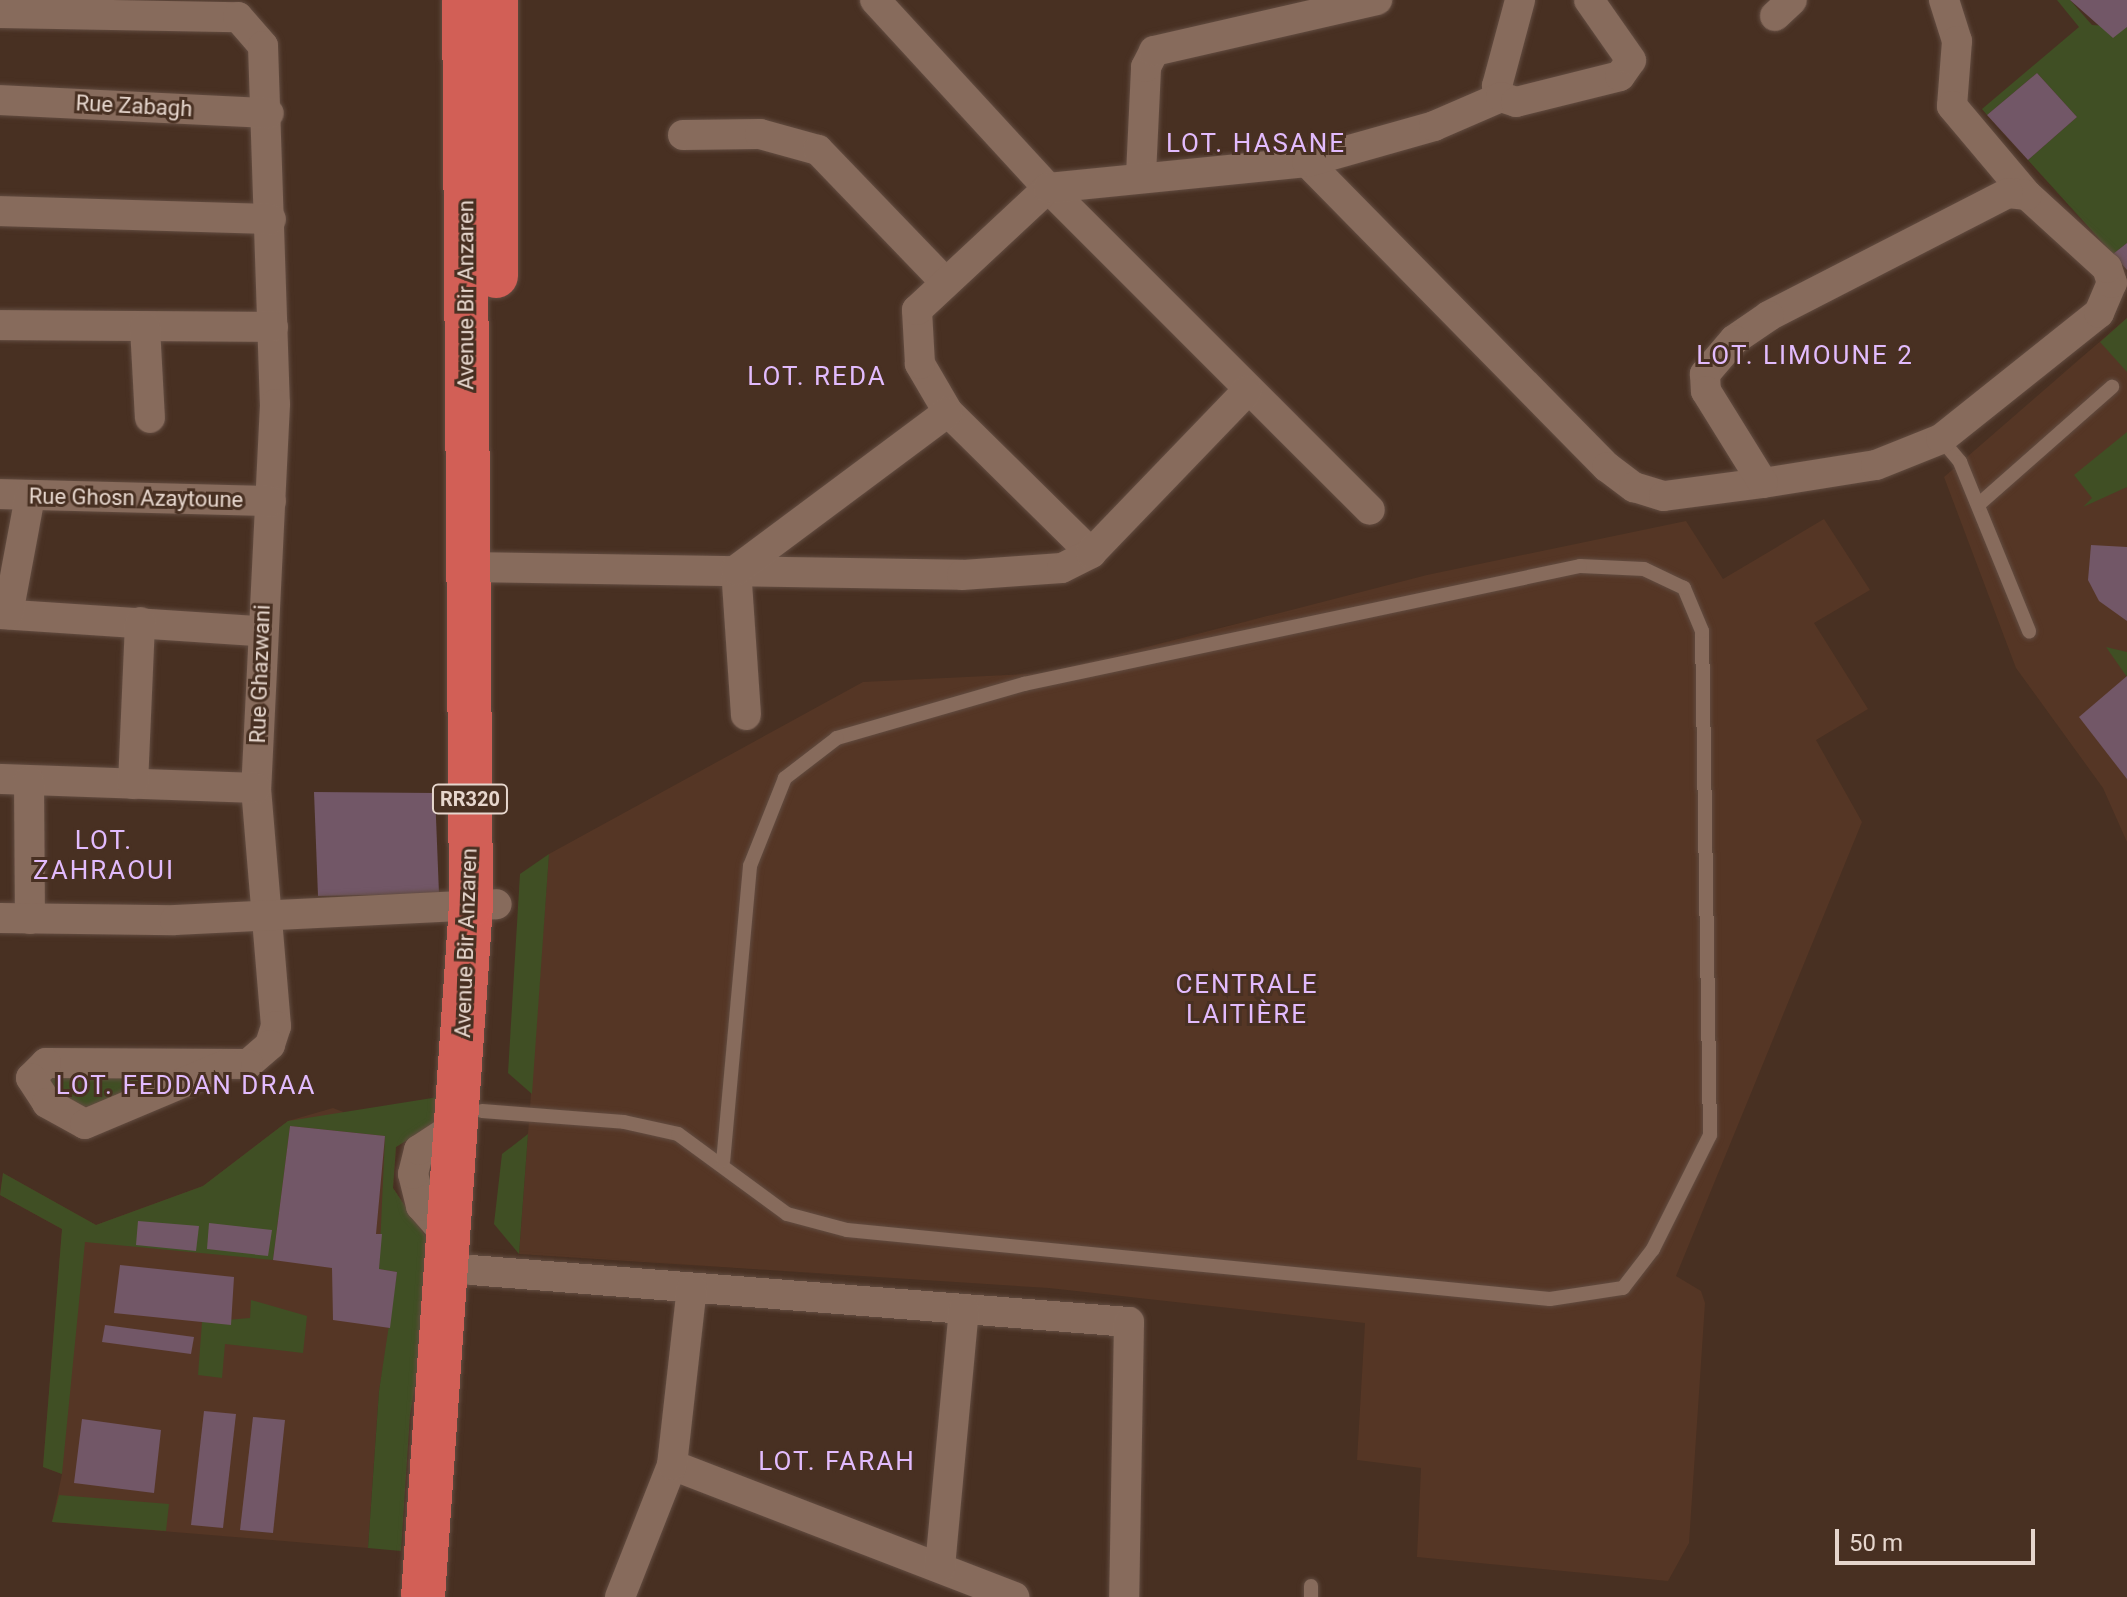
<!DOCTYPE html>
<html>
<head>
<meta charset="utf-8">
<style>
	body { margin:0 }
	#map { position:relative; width:2127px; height:1597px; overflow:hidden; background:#483022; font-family:Roboto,sans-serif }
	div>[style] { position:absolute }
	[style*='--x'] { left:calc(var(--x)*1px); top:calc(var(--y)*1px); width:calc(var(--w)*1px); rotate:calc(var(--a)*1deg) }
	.built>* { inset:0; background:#553625 }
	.green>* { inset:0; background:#404f24 }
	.building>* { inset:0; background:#725767 }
	.roads { filter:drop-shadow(0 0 2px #624c41) drop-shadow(0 0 2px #624c41) }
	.lane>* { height:14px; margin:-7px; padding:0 7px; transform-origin:7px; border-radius:7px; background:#876b5c }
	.street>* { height:30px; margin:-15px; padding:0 15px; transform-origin:15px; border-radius:15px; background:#876b5c }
	.highway>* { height:44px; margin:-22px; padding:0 22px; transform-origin:22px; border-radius:22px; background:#d25f56 }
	span { translate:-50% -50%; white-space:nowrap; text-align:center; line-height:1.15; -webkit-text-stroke:6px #483022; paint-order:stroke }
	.shield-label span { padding:2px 6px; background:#483022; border:2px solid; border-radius:6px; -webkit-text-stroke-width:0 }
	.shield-label { font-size:20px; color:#e6d6cd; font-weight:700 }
	.street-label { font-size:22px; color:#e6d6cd }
	.quarter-label { font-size:26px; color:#e2bbfd; letter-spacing:2px }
	.scale { position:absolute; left:1835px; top:1529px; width:200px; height:36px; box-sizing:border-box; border:4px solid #e6d6cd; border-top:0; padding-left:10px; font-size:24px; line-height:28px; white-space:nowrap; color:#e6d6cd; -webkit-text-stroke:6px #483022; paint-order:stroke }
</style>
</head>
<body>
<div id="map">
	<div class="built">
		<div style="clip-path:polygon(2127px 318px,2127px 842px,2103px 788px,2016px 668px,1944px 477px)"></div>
		<div style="clip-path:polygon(1824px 519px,1870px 590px,1814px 623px,1868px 709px,1816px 740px,1862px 822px,1676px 1276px,1701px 1291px,1705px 1303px,1689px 1543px,1668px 1581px,1417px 1557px,1421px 1468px,1357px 1460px,1365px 1323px,1049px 1288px,519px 1254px,549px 854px,863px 682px,1046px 673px,1427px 575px,1686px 521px,1723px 579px)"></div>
		<div style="clip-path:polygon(333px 1108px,409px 1138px,396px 1147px,393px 1188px,410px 1213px,379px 1391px,368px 1548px,52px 1522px,62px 1474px,43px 1467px,62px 1229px,0 1195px,3px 1173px,96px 1225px,203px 1186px,288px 1121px)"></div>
	</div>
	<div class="green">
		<div style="clip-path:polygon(2057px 0,2070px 0,2092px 25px,2127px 27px,2127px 243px,2113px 254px,2028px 160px,2077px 117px,2037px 73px,1987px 115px,1982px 109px,2079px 27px)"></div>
		<div style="clip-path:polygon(2127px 318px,2127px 372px,2100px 342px)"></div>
		<div style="clip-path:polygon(2127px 432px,2127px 487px,2083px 507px,2092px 498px,2074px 475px)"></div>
		<div style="clip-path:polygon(2106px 647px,2127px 652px,2127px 677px)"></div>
		<div style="clip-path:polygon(549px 854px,532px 1094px,508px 1073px,520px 874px)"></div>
		<div style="clip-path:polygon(41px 1070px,186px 1074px,121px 1102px,84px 1107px,54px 1097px)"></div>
		<div style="clip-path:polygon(451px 1095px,442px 1119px,396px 1147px,393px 1188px,438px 1255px,410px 1415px,401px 1551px,368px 1548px,379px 1391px,397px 1272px,379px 1269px,385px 1136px,290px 1126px,273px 1260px,85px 1242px,62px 1474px,43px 1467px,62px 1229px,0 1195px,3px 1173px,96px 1225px,203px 1186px,288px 1121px)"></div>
		<div style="clip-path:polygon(528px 1134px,519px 1254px,494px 1224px,502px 1154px)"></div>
		<div style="clip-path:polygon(251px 1300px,307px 1316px,303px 1353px,225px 1344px,222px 1378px,198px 1375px,202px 1322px,250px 1318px)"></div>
		<div style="clip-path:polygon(59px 1495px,169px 1504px,166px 1531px,52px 1522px)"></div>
	</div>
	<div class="building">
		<div style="clip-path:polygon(2070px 0,2127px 0,2127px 27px,2113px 38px)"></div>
		<div style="clip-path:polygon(2037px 73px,2077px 117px,2028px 160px,1987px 115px)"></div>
		<div style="clip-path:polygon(2127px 243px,2127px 270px,2113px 254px)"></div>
		<div style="clip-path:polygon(2091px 545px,2127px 547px,2127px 621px,2099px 601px,2088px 580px)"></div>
		<div style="clip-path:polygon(2127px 676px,2127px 779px,2079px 717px)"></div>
		<div style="clip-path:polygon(314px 792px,435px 793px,439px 894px,318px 896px)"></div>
		<div style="clip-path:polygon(290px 1126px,385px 1136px,376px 1234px,382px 1234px,379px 1269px,397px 1272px,390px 1328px,333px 1320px,332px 1268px,273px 1260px)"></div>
		<div style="clip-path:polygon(138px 1221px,199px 1226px,196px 1251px,136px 1245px)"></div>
		<div style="clip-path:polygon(209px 1223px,272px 1230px,268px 1256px,207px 1249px)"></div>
		<div style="clip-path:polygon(120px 1265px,234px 1277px,231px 1325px,114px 1313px)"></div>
		<div style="clip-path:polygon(105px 1325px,194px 1337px,191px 1354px,102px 1342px)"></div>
		<div style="clip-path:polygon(204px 1411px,236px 1414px,223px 1528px,191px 1525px)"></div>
		<div style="clip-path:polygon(253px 1417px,285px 1420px,273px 1533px,240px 1530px)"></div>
		<div style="clip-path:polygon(82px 1419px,161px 1430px,154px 1493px,74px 1483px)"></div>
	</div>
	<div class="roads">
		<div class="lane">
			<div style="--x:1941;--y:439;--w:30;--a:50"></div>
			<div style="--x:1960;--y:462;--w:183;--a:67.8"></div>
			<div style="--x:1978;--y:505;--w:179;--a:-41.4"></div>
			<div style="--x:482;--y:1111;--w:142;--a:4.4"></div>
			<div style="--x:624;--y:1122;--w:55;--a:12.5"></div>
			<div style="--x:678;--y:1134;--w:135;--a:36.3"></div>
			<div style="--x:787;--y:1214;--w:62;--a:14.9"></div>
			<div style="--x:847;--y:1230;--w:706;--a:5.61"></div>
			<div style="--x:1550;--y:1299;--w:74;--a:-8.6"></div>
			<div style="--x:1623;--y:1288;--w:49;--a:-52.4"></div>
			<div style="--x:1653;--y:1249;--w:127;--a:-63.4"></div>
			<div style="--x:1710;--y:1135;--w:504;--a:-90.91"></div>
			<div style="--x:1702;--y:631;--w:47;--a:-112.7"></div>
			<div style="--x:1684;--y:588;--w:44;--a:-154.6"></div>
			<div style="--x:1644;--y:569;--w:64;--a:-177.3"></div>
			<div style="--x:1580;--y:566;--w:568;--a:168.02"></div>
			<div style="--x:1024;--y:684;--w:195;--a:163.9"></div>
			<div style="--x:837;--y:738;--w:66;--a:142.4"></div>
			<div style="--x:785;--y:778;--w:95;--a:111.7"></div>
			<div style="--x:750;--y:866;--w:296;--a:95.2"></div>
			<div style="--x:1311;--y:1597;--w:11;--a:-90"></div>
		</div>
		<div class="street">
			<div style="--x:875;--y:0;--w:255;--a:47.4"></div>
			<div style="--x:1048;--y:188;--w:455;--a:45"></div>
			<div style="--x:1944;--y:0;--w:43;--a:72.4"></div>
			<div style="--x:1957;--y:41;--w:65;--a:94.4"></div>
			<div style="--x:1952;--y:106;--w:116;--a:49.9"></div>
			<div style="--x:0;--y:13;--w:238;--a:1"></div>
			<div style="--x:238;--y:17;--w:38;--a:49"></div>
			<div style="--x:263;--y:46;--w:358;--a:88.1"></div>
			<div style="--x:275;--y:404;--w:384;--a:92.8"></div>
			<div style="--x:256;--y:788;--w:239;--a:85.2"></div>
			<div style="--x:276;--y:1026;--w:20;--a:108"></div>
			<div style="--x:270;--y:1045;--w:29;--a:139"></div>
			<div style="--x:248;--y:1064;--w:202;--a:-179.7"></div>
			<div style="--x:46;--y:1063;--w:21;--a:135"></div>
			<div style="--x:31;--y:1078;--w:30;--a:57"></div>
			<div style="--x:47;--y:1103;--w:43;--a:28.9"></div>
			<div style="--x:85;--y:1124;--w:154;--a:-22.9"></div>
			<div style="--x:1775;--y:16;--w:23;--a:-43"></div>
			<div style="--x:1501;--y:97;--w:12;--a:-110"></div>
			<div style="--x:1497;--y:86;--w:89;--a:-75"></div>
			<div style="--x:0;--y:100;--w:269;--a:2.8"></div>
			<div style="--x:683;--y:135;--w:77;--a:-0.7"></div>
			<div style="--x:760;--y:134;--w:60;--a:15.4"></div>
			<div style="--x:818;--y:150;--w:183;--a:46.1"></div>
			<div style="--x:1307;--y:162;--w:428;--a:45.5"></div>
			<div style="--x:1607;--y:467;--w:34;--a:37"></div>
			<div style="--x:1634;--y:487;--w:31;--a:17"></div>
			<div style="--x:1664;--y:496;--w:100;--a:-7.5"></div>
			<div style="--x:1763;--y:483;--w:114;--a:-9.1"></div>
			<div style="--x:1876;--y:465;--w:70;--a:-21.8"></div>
			<div style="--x:1941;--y:439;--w:202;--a:-38.6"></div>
			<div style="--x:2099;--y:313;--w:33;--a:-67"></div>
			<div style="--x:2112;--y:283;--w:16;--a:-108"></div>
			<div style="--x:2107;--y:268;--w:108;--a:-137.6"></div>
			<div style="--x:2027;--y:195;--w:19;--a:-174"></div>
			<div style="--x:2008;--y:193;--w:269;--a:152.8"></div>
			<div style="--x:1769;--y:316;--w:42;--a:145.6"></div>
			<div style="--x:1734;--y:340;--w:45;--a:130.5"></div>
			<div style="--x:1705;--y:374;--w:17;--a:87"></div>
			<div style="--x:1706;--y:391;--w:108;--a:58.2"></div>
			<div style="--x:1141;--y:175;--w:108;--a:-87.3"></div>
			<div style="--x:1146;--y:67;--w:18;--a:-63"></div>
			<div style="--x:1154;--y:51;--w:229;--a:-12.9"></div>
			<div style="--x:0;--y:211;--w:271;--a:1.7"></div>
			<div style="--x:0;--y:325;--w:273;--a:0.4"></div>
			<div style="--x:145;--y:327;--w:91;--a:86.9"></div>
			<div style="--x:0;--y:494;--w:271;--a:1.5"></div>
			<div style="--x:1091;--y:553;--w:201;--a:-135.4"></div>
			<div style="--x:948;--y:412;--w:56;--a:-120.3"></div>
			<div style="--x:920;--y:364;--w:54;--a:-93.2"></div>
			<div style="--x:917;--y:310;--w:179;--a:-43"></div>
			<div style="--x:1048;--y:188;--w:260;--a:-5.7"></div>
			<div style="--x:1307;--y:162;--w:132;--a:-15.8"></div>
			<div style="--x:1434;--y:126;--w:73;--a:-23.4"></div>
			<div style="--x:1501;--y:97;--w:16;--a:18"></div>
			<div style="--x:1516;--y:102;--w:107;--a:-14"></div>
			<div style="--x:1620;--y:76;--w:19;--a:-55"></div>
			<div style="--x:1631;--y:60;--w:73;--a:-125"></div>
			<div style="--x:468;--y:567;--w:494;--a:0.9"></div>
			<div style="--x:962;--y:575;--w:100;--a:-4"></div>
			<div style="--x:1062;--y:568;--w:33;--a:-27"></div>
			<div style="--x:1091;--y:553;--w:225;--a:-46.1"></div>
			<div style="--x:0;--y:614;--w:260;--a:3.8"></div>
			<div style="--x:8;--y:614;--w:120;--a:-79.4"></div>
			<div style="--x:746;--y:715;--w:145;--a:-93.9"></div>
			<div style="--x:736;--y:570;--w:264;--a:-36.7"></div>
			<div style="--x:0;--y:779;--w:256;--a:2"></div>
			<div style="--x:29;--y:781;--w:138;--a:89.6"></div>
			<div style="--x:133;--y:784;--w:162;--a:-87.5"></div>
			<div style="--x:0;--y:918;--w:175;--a:0.7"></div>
			<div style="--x:175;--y:920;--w:322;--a:-2.8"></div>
			<div style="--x:450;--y:1239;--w:44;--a:-131.3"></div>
			<div style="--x:421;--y:1206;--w:33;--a:-104"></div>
			<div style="--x:413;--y:1174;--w:25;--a:-76"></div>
			<div style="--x:419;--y:1150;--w:45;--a:-33.3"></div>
			<div style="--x:471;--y:1270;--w:660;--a:4.52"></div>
			<div style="--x:1129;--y:1322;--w:275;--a:91"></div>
			<div style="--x:672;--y:1465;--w:367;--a:21.1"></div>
			<div style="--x:940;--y:1567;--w:259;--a:-84.7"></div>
			<div style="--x:620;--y:1597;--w:142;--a:-68.5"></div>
			<div style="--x:672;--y:1465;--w:178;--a:-83.6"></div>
		</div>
		<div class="highway">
			<div style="--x:496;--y:0;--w:276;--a:90"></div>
			<div style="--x:423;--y:1597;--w:694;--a:-86.03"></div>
			<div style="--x:471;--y:905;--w:905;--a:-90.44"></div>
		</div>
	</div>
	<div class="shield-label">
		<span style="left:470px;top:799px">RR320</span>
	</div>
	<div class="street-label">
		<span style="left:134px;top:106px;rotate:3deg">Rue Zabagh</span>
		<span style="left:466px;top:295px;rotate:-90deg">Avenue Bir Anzaren</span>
		<span style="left:136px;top:498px;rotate:1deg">Rue Ghosn Azaytoune</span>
		<span style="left:260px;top:674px;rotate:-88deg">Rue Ghazwani</span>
		<span style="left:466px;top:943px;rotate:-88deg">Avenue Bir Anzaren</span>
	</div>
	<div class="quarter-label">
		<span style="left:1256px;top:144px">LOT. HASANE</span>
		<span style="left:1805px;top:356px">LOT. LIMOUNE 2</span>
		<span style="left:817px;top:377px">LOT. REDA</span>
		<span style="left:104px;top:856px">LOT.<br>ZAHRAOUI</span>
		<span style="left:1247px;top:1000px">CENTRALE<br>LAITIÈRE</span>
		<span style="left:186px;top:1086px">LOT. FEDDAN DRAA</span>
		<span style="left:837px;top:1462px">LOT. FARAH</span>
	</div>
	<div class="scale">50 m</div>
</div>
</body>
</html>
